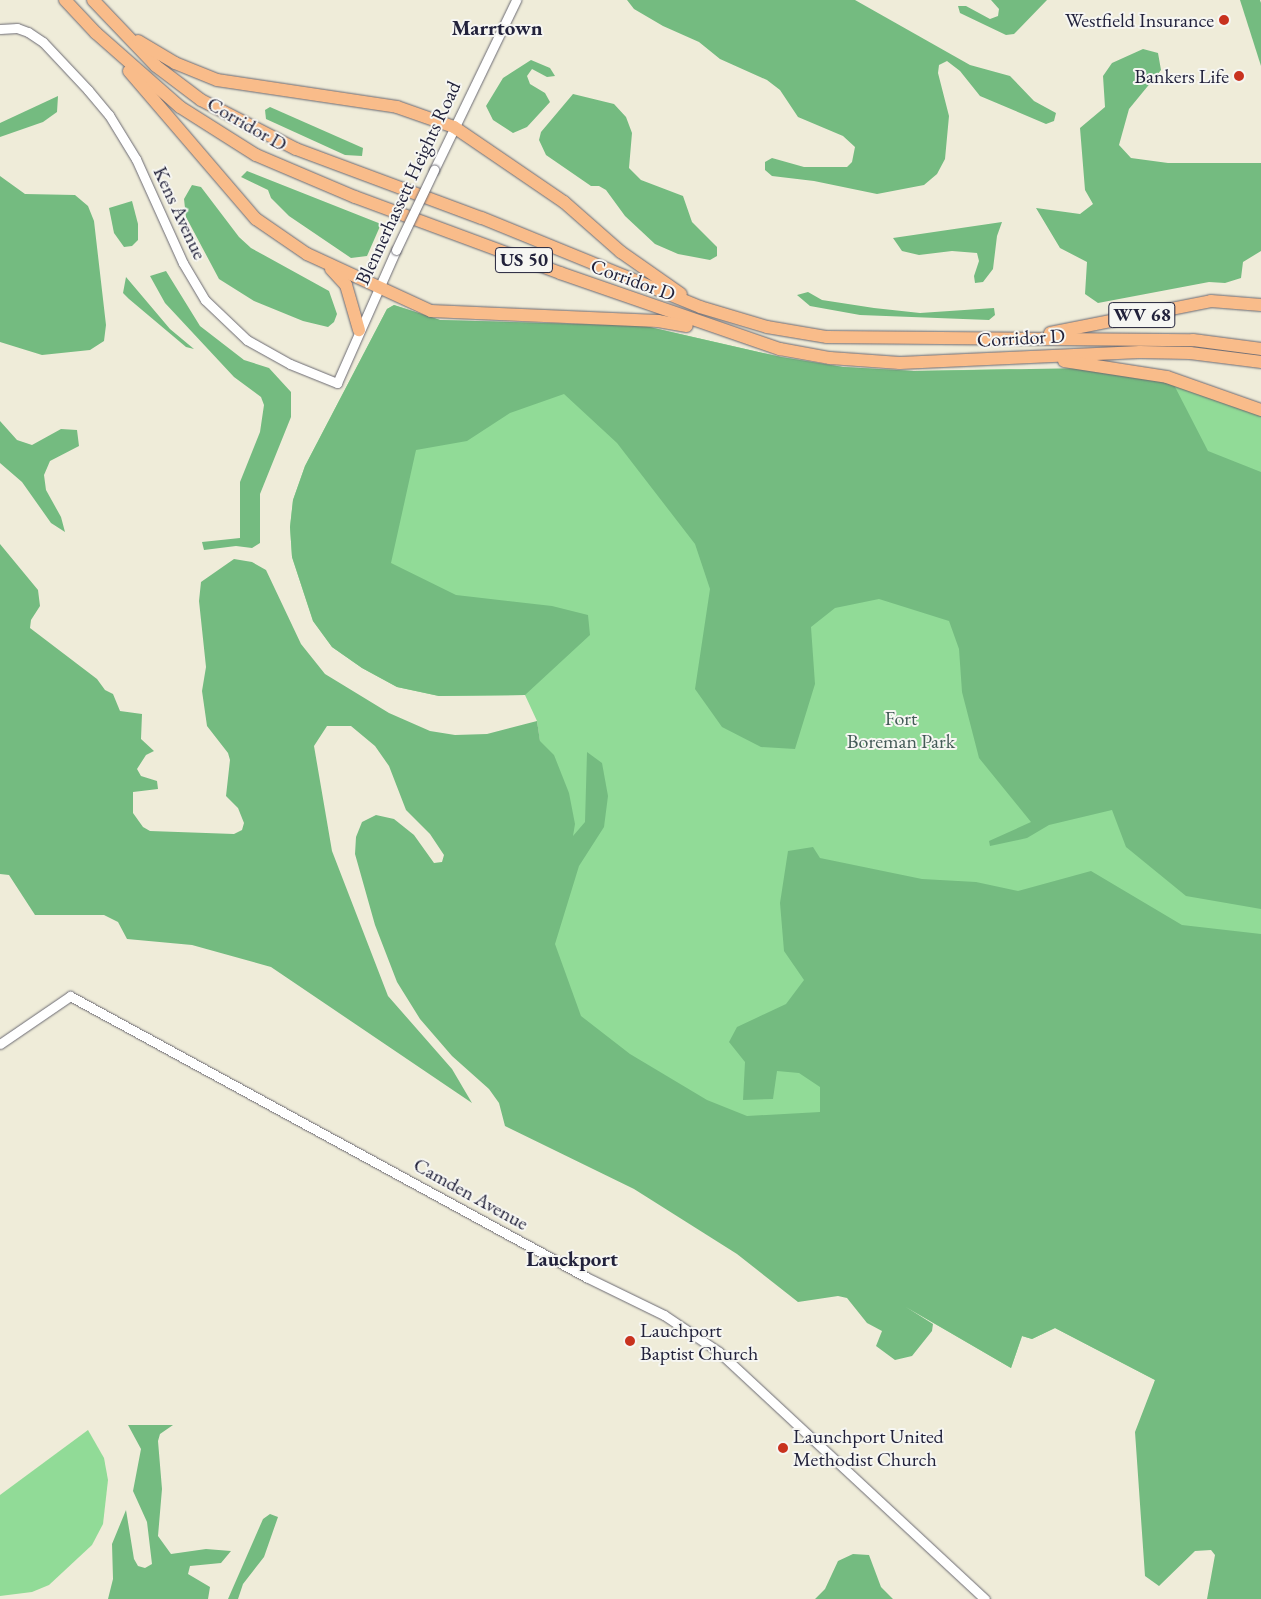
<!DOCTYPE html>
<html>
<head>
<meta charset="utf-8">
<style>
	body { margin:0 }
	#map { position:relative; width:1261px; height:1599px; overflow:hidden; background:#efecd9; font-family:"EB Garamond",serif }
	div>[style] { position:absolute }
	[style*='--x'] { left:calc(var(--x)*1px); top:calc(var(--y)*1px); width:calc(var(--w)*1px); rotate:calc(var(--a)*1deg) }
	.green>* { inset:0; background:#91db97 }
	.forest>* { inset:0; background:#74bb80 }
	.roads { filter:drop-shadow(0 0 1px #6a6972) drop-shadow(0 0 1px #6a6972) }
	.tertiary>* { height:9px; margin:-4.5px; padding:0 4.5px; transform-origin:4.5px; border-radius:4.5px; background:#fff }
	.motorway>* { height:12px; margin:-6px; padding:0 6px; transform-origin:6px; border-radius:6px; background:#f9bc8a }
	.bridges { filter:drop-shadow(0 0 1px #6a6972) drop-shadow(0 0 1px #6a6972) }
	.tertiary-bridge>* { height:9px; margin:-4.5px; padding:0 4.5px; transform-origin:4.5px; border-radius:4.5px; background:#fff }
	.dots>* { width:14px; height:14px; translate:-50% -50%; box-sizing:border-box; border:2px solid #f6f6f2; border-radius:50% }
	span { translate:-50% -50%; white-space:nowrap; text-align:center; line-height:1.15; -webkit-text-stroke:4px #f6f6f2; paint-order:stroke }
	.shield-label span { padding:1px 4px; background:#f6f6f2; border:1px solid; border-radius:4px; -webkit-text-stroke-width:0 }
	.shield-label { font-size:19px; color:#22223b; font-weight:700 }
	.poi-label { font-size:20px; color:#22223b }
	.right { translate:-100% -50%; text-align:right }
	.left { translate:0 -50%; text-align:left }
	.street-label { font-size:20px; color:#22223b }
	.park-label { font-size:20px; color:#435a57 }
	.neighbourhood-label { font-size:21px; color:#22223b; font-weight:700 }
</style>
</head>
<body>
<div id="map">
	<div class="green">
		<div style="clip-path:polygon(394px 305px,440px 320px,645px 326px,781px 357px,843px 367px,914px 371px,1011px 369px,1173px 383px,1261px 416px,1261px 1428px,1146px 1427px,1155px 1380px,1055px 1328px,1032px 1339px,1022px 1336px,1011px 1368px,849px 1274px,531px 1052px,554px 840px,537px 721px,525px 695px,439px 696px,397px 687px,362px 668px,332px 647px,313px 621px,292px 557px,290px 527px,293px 500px,305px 466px,387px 309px)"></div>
		<div style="clip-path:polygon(88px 1430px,104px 1458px,108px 1480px,103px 1524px,92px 1545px,49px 1585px,32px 1592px,0 1596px,0 1495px)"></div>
	</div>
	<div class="forest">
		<div style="clip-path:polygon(627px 0,855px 0,970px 65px,1010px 76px,1034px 101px,1056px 113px,1054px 121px,1046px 124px,980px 96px,960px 71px,947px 61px,939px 65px,938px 73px,949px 116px,945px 159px,937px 174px,924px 185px,877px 194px,814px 181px,772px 176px,765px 170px,765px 162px,772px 158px,804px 167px,847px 167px,852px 162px,855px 147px,843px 136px,798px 117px,780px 90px,767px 80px,720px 59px,699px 42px,663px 26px,634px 9px)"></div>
		<div style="clip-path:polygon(991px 0,1047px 0,1014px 34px,1006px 35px,960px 13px,958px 6px,966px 6px,990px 19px,998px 16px,999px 9px)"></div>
		<div style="clip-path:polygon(1240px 0,1260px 0,1261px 3px,1261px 66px)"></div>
		<div style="clip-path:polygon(1143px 49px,1158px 53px,1161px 70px,1129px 109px,1119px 145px,1131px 158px,1168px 163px,1261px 163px,1261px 251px,1243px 262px,1241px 278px,1225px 283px,1209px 282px,1098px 303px,1085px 294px,1087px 262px,1060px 248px,1036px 208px,1080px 214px,1093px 204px,1085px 190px,1080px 128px,1105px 107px,1103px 76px,1112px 63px)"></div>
		<div style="clip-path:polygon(531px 60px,550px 68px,555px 76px,547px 77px,532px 69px,527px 76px,530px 84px,545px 93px,550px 102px,527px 127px,513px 133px,493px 120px,486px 106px,503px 78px)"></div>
		<div style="clip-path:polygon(573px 94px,614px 104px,626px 117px,632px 133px,629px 168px,641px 180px,683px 196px,692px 222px,717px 247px,717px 256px,710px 260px,678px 254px,655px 244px,625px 216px,606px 190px,599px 186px,591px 186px,546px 155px,539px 140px,541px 132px)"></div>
		<div style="clip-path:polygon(58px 96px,57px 112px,43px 122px,0 137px,0 123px)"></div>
		<div style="clip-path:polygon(270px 107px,363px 148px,362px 156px,345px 155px,266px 119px,265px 110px)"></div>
		<div style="clip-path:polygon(247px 171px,381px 224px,367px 256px,351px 258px,289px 216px,271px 198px,268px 190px,241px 177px)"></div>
		<div style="clip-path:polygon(0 176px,25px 194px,75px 195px,88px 206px,94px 221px,106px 325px,104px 341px,90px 350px,42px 355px,0 342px)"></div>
		<div style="clip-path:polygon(192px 185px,201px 187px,239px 237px,251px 248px,329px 291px,337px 314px,334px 322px,328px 327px,303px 321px,254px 301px,219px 279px,186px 217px,184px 199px)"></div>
		<div style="clip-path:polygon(132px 201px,138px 224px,138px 240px,132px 246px,124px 247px,114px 233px,109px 208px)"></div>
		<div style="clip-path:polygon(1002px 222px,997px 236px,993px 269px,983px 282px,975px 283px,974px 276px,979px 261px,977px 253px,952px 251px,919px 255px,902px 251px,893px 238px)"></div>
		<div style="clip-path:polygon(166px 271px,200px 326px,244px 360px,269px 368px,291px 392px,291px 417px,260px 494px,260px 543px,252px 548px,236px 546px,204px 550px,202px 542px,240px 538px,240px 482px,260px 432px,264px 405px,261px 397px,234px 377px,165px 303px,150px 276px)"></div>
		<div style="clip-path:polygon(126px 277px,170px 329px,194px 349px,186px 347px,129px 299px,123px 293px)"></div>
		<div style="clip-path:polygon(808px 292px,822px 300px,874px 308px,920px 313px,994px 308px,995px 315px,989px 320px,860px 315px,810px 306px,797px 295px)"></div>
		<div style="clip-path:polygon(394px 305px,440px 320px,645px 326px,781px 357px,843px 367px,914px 371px,1088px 368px,1173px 383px,1208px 451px,1261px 472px,1261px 909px,1186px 896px,1126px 847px,1112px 810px,1049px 825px,1027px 838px,990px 846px,989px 841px,1031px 822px,979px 758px,962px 692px,959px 649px,949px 621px,879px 599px,835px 608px,811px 627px,815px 684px,795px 749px,761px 747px,722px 727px,695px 689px,710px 589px,695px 544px,617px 443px,564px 394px,510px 413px,467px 441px,416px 450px,391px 563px,456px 595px,552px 606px,588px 615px,590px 635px,525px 695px,439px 696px,397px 687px,362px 668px,332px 647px,313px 621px,292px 557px,290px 527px,293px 500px,305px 466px,387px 309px)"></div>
		<div style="clip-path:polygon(0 421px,17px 440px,32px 445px,61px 429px,77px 430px,79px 446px,50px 461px,44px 475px,46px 490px,61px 517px,65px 532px,51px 523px,22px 482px,0 463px)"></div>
		<div style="clip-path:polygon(0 544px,38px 590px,40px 606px,31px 620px,30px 628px,97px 679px,105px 690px,113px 694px,120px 711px,142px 714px,141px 739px,154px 751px,146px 755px,137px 769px,141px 776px,157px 781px,158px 789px,133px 792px,133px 813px,143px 827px,150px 831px,234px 834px,242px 830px,244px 823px,238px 808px,226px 796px,230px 760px,228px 753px,207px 726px,202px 691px,206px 667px,199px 601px,201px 582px,234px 559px,252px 562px,266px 570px,301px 644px,325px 674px,389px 713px,430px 731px,455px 735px,487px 734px,537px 721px,540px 741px,554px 755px,569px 793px,575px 824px,573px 836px,585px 822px,587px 752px,602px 763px,608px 796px,604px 827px,579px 866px,555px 944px,581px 1016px,630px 1054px,707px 1100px,747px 1116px,820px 1112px,820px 1087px,799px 1073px,777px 1071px,773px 1099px,743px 1100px,745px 1062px,729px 1042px,737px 1027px,786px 1004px,804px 980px,784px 951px,780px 903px,788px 851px,813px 847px,820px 858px,922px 879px,976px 882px,1018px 891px,1091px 871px,1182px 925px,1261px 934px,1261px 1599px,1207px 1599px,1215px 1555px,1211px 1550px,1195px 1551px,1159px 1586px,1145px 1576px,1135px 1432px,1155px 1380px,1055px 1328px,1032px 1339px,1022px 1336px,1011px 1368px,906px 1307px,933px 1324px,932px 1331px,912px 1356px,895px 1360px,876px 1346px,882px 1331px,867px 1323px,847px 1298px,838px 1296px,798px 1302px,737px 1254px,634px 1189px,505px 1126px,499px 1103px,489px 1089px,452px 1056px,420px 1019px,397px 982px,375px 925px,355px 854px,356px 837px,362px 822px,376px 815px,394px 819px,414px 835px,434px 863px,442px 862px,444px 855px,430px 834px,406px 810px,389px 766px,375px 746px,351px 726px,327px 726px,314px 746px,332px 851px,388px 996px,452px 1069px,472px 1103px,271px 967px,192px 945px,127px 939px,118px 922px,104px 915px,35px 915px,9px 875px,0 874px)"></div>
		<div style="clip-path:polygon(128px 1425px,173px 1425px,160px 1434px,158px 1441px,162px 1489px,158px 1536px,171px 1554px,206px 1549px,231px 1551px,221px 1563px,190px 1566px,188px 1574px,210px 1587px,208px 1599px,108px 1599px,113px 1579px,112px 1544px,126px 1510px,134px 1559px,138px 1566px,145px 1568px,152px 1564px,147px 1522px,133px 1491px,141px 1449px)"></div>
		<div style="clip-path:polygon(270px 1514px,278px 1517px,264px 1557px,243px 1584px,238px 1599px,228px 1599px,263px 1519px)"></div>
		<div style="clip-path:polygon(853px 1554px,869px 1555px,881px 1587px,893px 1599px,815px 1599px,825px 1589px,838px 1561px)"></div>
	</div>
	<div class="roads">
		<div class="tertiary">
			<div style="--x:0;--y:29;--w:17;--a:-3"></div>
			<div style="--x:17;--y:28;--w:12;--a:20"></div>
			<div style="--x:28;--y:32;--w:18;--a:34"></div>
			<div style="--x:43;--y:42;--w:66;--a:46.8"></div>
			<div style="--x:88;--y:90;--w:33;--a:50"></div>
			<div style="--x:109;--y:115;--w:52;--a:58.5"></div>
			<div style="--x:136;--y:159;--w:114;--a:65.7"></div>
			<div style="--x:183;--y:263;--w:43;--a:59.3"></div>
			<div style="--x:205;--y:300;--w:58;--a:43.6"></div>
			<div style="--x:247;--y:340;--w:49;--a:29.2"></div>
			<div style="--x:290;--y:364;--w:51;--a:22"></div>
			<div style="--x:337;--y:383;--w:145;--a:-66.1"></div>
			<div style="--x:434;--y:170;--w:189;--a:-64.2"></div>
			<div style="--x:0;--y:1044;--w:85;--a:-34.4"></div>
			<div style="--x:70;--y:996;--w:588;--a:28.57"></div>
			<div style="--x:586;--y:1277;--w:87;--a:26"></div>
			<div style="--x:664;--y:1315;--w:66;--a:33.9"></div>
			<div style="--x:719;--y:1352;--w:363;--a:42.9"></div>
		</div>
		<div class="motorway">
			<div style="--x:65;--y:0;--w:45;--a:46.8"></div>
			<div style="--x:96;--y:33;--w:112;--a:41.4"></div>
			<div style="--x:180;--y:107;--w:90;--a:32.3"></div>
			<div style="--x:256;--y:155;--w:108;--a:23"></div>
			<div style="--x:355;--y:197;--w:219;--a:20.3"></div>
			<div style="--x:560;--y:273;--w:233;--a:19.1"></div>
			<div style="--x:780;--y:349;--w:51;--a:10.2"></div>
			<div style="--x:830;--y:358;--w:70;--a:4.1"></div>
			<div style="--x:900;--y:363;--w:240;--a:-2.6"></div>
			<div style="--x:1140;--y:352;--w:50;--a:1.1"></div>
			<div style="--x:1190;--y:353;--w:72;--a:7.2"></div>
			<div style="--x:93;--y:0;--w:91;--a:46.3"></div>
			<div style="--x:156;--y:66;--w:56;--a:37.1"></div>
			<div style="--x:201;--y:100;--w:107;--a:27.3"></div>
			<div style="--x:296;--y:149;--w:198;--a:20.4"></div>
			<div style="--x:482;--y:218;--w:235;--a:22.2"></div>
			<div style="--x:700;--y:307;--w:70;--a:16.6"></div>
			<div style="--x:767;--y:327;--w:61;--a:9.5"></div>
			<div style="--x:827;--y:337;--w:366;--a:0.5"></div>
			<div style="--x:1193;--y:340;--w:69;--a:7.5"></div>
			<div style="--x:138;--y:41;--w:43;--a:30.7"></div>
			<div style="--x:175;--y:63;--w:45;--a:22"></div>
			<div style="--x:217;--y:80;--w:182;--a:8.5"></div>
			<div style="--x:397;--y:107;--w:60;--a:19.3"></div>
			<div style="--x:454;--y:127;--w:133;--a:34.3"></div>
			<div style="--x:564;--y:202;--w:76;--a:41.3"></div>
			<div style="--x:621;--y:252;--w:73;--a:35"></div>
			<div style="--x:129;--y:71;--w:195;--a:49.4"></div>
			<div style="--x:256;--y:219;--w:62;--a:34.5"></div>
			<div style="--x:307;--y:254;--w:136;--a:24.7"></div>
			<div style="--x:431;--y:311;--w:227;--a:2.5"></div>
			<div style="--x:658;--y:321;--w:29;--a:10"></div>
			<div style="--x:331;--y:269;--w:22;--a:47"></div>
			<div style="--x:346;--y:285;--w:47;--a:73.9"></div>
			<div style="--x:1050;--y:333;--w:164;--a:-11.2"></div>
			<div style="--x:1211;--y:301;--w:50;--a:4.6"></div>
			<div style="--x:1064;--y:361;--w:104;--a:8.8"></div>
			<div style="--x:1167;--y:377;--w:100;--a:19.3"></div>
		</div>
	</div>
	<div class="bridges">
		<div class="tertiary-bridge">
			<div style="--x:396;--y:250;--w:89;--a:-64.6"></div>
		</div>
	</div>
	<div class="dots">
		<div style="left:1224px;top:20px;background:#c8321e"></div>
		<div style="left:1239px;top:76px;background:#c8321e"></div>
		<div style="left:630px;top:1341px;background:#c8321e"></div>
		<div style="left:783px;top:1448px;background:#c8321e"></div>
	</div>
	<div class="shield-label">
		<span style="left:524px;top:260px">US 50</span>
		<span style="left:1142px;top:315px">WV 68</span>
	</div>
	<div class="poi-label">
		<span class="right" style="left:1214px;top:20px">Westfield Insurance</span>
		<span class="right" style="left:1229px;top:76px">Bankers Life</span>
		<span class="left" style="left:640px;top:1342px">Lauchport<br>Baptist Church</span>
		<span class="left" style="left:793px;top:1448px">Launchport United<br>Methodist Church</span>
	</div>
	<div class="street-label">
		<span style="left:247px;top:124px;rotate:30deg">Corridor D</span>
		<span style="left:408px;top:183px;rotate:-65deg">Blennerhassett Heights Road</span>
		<span style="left:180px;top:213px;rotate:65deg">Kens Avenue</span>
		<span style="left:633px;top:280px;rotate:20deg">Corridor D</span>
		<span style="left:1021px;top:338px;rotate:-3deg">Corridor D</span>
		<span style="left:471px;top:1194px;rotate:29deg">Camden Avenue</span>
	</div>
	<div class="park-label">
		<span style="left:901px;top:730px">Fort<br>Boreman Park</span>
	</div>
	<div class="neighbourhood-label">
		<span style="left:497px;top:28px">Marrtown</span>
		<span style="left:572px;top:1259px">Lauckport</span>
	</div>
</div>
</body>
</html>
